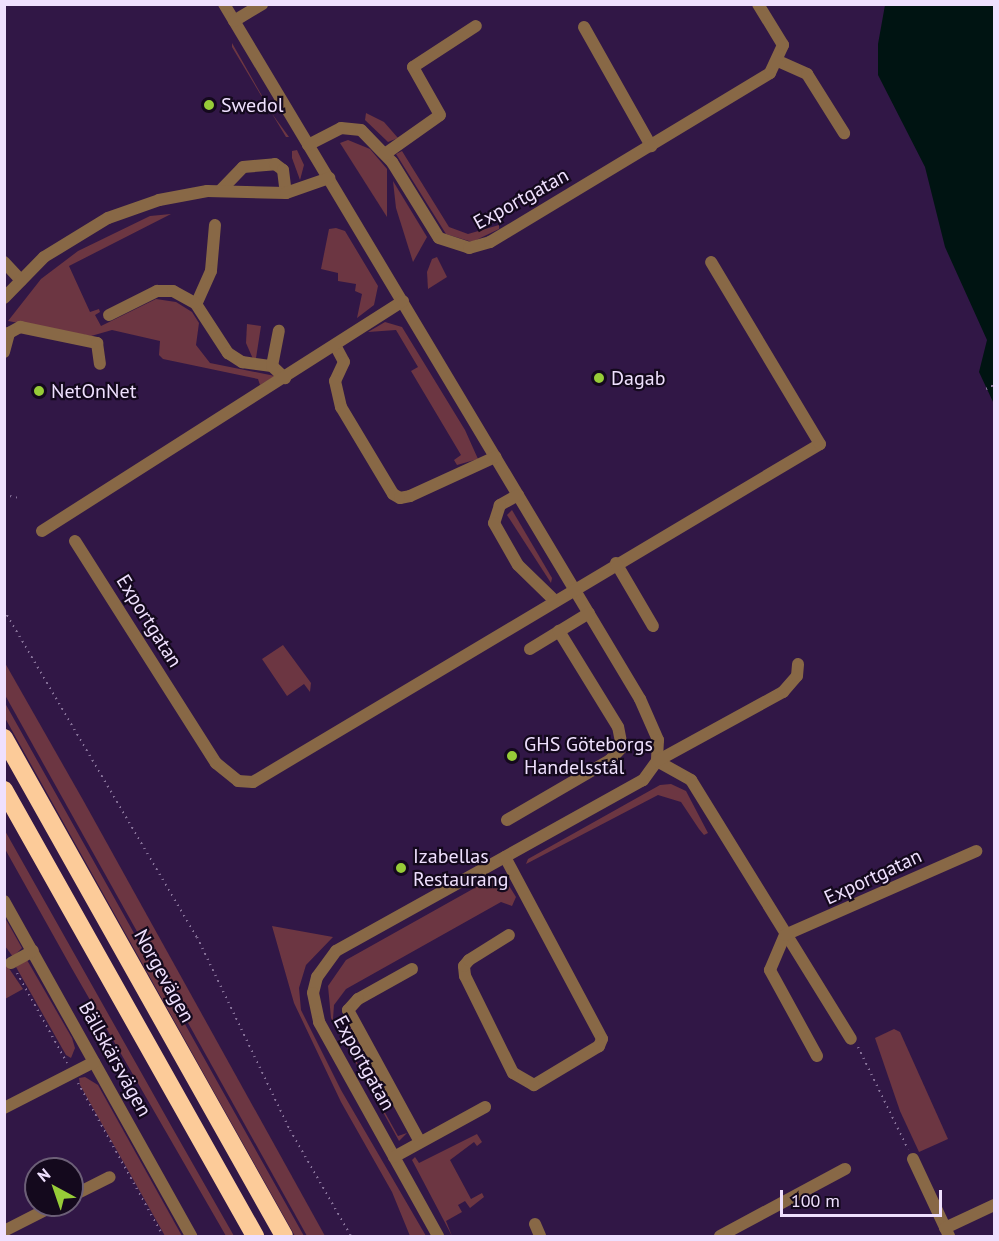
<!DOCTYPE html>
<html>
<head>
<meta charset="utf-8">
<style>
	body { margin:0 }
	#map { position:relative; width:999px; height:1241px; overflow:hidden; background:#311746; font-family:"PT Sans",sans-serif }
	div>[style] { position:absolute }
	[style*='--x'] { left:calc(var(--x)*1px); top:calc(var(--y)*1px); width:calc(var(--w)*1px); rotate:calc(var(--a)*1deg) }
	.green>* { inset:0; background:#6c3642 }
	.water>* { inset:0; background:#001412 }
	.path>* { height:2px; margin-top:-1px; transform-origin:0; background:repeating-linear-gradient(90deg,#877299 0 1.5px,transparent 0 6px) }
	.minor>* { height:12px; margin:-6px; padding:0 6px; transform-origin:6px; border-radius:6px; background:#886846 }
	.highway>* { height:18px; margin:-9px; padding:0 9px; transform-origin:9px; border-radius:9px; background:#fccb99 }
	.dots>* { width:16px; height:16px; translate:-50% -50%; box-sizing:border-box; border:3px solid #14091d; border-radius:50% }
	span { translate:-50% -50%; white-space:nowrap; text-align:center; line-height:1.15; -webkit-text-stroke:4.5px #14091d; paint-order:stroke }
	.poi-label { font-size:20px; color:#efe0fe }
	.left { translate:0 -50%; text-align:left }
	.street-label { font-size:20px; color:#efe0fe }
	.frame { position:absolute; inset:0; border:6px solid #efe0fe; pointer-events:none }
	.north { position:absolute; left:24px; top:1157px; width:60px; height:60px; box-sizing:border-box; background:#14091d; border:2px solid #6c5f77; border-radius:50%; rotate:320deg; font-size:16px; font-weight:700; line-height:24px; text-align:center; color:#efe0fe }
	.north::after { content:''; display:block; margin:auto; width:21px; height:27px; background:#97cc38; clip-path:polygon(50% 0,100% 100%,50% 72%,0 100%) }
	.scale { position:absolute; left:780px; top:1190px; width:162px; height:27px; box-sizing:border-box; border:3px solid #efe0fe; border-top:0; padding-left:8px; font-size:18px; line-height:21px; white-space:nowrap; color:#efe0fe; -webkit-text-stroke:4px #14091d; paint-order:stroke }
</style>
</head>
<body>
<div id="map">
	<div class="green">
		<div style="clip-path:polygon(232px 43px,273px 115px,289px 137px,286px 137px,232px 47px)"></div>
		<div style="clip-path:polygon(366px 113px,384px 122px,398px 138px,388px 142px,365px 120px)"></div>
		<div style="clip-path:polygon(348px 140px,370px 149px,387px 169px,387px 217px,340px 143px)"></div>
		<div style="clip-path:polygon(297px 150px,304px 165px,300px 180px,292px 158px,292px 151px)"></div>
		<div style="clip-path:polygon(402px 151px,449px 227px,468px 234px,499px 225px,499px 229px,472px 242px,446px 234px,396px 154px)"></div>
		<div style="clip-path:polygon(393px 181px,427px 237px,413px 262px,396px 208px)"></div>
		<div style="clip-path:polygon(171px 214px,69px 266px,90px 312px,99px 309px,100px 312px,95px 315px,101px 326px,156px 299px,176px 302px,192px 312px,199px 323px,196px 345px,210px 363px,275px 376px,260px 385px,258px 379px,163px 359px,159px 355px,160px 341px,112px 330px,91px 336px,8px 321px,41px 279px,78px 251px,150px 216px)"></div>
		<div style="clip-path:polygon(336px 228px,345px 231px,378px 286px,374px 305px,357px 318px,362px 294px,355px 291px,356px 284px,338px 281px,338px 273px,321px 269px,329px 229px)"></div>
		<div style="clip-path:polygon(437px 257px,447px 277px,428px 289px,427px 272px,432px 259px)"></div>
		<div style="clip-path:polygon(385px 322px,402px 327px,465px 430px,478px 459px,457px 465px,454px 460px,461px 455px,411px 371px,418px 367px,396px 330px,368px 332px)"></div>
		<div style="clip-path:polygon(247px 324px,261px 326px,256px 358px,253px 359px,246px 343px)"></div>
		<div style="clip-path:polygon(512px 510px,552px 578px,551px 583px,507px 515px)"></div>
		<div style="clip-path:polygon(283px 645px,311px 683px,310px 692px,304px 684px,287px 696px,262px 659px)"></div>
		<div style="clip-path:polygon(5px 663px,83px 800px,325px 1236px,307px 1236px,5px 695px)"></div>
		<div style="clip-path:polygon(5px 703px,227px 1099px,304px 1236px,295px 1236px,209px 1083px,5px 718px)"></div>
		<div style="clip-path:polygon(671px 784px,686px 791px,708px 833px,704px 835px,699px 829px,681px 802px,658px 795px,526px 864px,528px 859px,660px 785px)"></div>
		<div style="clip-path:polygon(4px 829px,173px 1129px,234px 1236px,226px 1236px,71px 967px,5px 849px)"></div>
		<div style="clip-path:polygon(496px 876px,504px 878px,516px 897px,512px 906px,501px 902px,346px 989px,334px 1005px,333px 1019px,398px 1136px,407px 1133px,399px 1141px,331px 1018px,328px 986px,346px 960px)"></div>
		<div style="clip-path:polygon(4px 916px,22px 948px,13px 957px,5px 946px)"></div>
		<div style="clip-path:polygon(272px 926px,333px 937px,306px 965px,299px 988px,301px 1010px,341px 1090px,426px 1236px,410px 1236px,392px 1192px,341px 1102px,294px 1003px)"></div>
		<div style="clip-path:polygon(27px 960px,72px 1038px,75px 1048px,71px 1058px,66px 1055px,16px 967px)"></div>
		<div style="clip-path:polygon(4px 961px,23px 989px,5px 999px,4px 999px)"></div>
		<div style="clip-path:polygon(894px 1029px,900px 1032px,948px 1139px,919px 1152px,900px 1111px,875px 1038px)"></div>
		<div style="clip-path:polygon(85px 1077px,98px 1085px,182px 1236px,165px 1236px,80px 1085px,79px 1078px)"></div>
		<div style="clip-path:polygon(477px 1134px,482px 1142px,477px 1146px,474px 1142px,450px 1160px,471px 1199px,482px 1193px,484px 1197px,470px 1208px,465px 1201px,458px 1205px,462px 1212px,446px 1221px,452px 1236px,412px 1160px,415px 1157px,419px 1163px)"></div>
	</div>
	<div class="water">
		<div style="clip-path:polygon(885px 5px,994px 5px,994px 404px,979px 372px,987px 340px,945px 247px,925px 167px,878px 75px,878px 44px)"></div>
	</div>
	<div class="path">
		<div style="--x:986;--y:389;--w:9;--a:-27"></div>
		<div style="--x:4;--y:495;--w:15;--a:11"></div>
		<div style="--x:4;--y:610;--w:380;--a:59.5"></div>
		<div style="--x:197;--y:937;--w:214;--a:64.3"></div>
		<div style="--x:290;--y:1130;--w:122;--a:60.1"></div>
		<div style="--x:17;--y:973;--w:103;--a:60.9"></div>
		<div style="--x:858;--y:1047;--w:114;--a:63.9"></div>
		<div style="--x:78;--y:1083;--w:175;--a:60.9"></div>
	</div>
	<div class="minor">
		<div style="--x:224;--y:4;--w:810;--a:59.1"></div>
		<div style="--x:640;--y:699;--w:45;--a:66.3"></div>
		<div style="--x:658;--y:740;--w:21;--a:93"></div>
		<div style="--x:657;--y:761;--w:24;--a:126"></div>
		<div style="--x:643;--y:780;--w:351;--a:150.9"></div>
		<div style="--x:336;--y:951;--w:32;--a:126"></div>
		<div style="--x:317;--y:977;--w:16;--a:104"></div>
		<div style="--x:313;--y:993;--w:30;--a:78"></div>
		<div style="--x:319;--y:1022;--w:245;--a:60.9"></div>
		<div style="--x:234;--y:21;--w:33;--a:-31"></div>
		<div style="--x:584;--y:27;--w:137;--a:60.6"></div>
		<div style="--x:778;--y:61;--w:32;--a:24"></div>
		<div style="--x:807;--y:74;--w:70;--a:57.9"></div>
		<div style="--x:308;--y:145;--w:37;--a:-27"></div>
		<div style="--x:341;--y:128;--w:20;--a:6"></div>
		<div style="--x:361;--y:130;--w:45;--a:45.9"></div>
		<div style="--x:392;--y:162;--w:89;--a:58.3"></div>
		<div style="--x:439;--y:238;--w:32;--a:18"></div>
		<div style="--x:469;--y:248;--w:22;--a:-16"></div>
		<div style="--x:490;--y:242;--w:327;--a:-31.1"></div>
		<div style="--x:770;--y:73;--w:31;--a:-65"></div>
		<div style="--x:783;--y:45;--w:48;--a:-121.4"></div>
		<div style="--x:385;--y:154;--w:67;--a:-35.3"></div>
		<div style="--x:440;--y:115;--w:55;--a:-119.4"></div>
		<div style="--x:413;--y:67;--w:75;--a:-33.1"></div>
		<div style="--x:220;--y:191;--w:33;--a:-46"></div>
		<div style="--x:243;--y:167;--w:32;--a:-5"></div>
		<div style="--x:275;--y:164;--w:10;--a:37"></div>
		<div style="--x:283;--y:170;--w:23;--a:83"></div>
		<div style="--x:215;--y:225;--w:46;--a:95"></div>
		<div style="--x:211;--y:271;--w:36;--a:114"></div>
		<div style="--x:196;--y:304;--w:59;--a:56.9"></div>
		<div style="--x:228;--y:353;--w:17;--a:33"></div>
		<div style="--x:242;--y:362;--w:30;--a:8"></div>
		<div style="--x:272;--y:366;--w:18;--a:43"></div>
		<div style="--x:4;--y:262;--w:25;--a:47"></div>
		<div style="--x:4;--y:298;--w:57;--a:-45.7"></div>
		<div style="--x:44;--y:257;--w:75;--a:-31.4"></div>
		<div style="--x:108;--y:218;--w:54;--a:-19.4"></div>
		<div style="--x:159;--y:200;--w:49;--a:-10.6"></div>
		<div style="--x:207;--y:191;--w:79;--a:1.5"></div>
		<div style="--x:286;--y:193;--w:46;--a:-19.2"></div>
		<div style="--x:109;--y:315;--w:54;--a:-26.6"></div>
		<div style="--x:157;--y:291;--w:16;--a:0"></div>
		<div style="--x:173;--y:291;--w:26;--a:29"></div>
		<div style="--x:335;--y:345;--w:19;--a:62"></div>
		<div style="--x:344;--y:362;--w:21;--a:115"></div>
		<div style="--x:335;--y:381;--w:27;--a:77"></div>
		<div style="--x:341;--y:407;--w:101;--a:59.1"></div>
		<div style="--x:393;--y:494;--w:8;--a:30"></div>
		<div style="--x:400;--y:498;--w:10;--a:-11"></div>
		<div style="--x:410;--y:496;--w:94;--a:-24.6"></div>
		<div style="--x:4;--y:352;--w:20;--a:-75"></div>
		<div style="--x:9;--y:333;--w:13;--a:-29"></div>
		<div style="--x:20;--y:327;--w:79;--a:11.7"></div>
		<div style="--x:97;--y:343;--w:21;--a:82"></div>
		<div style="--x:272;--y:366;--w:36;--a:-79"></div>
		<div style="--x:518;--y:495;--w:21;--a:151"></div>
		<div style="--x:500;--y:505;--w:19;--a:108"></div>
		<div style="--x:494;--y:523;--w:48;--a:60.3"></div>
		<div style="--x:518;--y:565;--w:50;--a:44.2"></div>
		<div style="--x:42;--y:531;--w:428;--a:-32.5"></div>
		<div style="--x:75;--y:541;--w:263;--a:57.6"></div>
		<div style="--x:216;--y:763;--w:28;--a:39"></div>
		<div style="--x:238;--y:781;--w:15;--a:4"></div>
		<div style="--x:253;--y:782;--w:660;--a:-30.8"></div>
		<div style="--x:820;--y:444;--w:212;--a:-120.9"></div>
		<div style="--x:616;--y:563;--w:73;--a:59.6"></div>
		<div style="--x:530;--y:649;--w:69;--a:-31.4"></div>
		<div style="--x:657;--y:761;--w:39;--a:29"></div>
		<div style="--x:691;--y:780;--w:304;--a:58.3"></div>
		<div style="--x:657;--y:761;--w:144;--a:-28.7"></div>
		<div style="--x:783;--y:692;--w:21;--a:-49"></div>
		<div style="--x:797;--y:676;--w:12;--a:-85"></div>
		<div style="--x:507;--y:820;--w:119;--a:-30.2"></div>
		<div style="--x:610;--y:760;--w:18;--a:-47"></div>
		<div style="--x:622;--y:747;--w:20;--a:-101"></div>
		<div style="--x:618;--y:727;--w:113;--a:-121.6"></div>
		<div style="--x:505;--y:857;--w:206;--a:61.9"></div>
		<div style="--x:602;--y:1039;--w:8;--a:113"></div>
		<div style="--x:599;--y:1046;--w:76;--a:149"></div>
		<div style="--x:534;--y:1085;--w:24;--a:-150"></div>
		<div style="--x:513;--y:1073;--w:108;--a:-116.3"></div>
		<div style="--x:465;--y:976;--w:10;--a:-96"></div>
		<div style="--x:464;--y:966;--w:8;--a:-50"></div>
		<div style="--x:469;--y:960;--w:47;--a:-32"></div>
		<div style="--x:4;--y:901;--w:384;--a:60.8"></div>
		<div style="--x:11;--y:963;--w:25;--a:-29"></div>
		<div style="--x:412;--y:969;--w:62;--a:150.9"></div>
		<div style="--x:358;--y:999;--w:15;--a:132"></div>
		<div style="--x:348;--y:1010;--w:150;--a:61.4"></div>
		<div style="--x:817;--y:1056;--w:98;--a:-118.7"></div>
		<div style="--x:770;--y:970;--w:38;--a:-67"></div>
		<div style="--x:785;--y:935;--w:209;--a:-23.7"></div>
		<div style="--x:4;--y:1108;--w:101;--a:-27.1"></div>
		<div style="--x:394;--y:1157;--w:104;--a:-28.8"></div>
		<div style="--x:913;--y:1159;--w:85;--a:64.9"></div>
		<div style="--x:72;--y:1196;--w:42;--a:-26.6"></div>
		<div style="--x:535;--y:1224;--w:13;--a:67"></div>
		<div style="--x:945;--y:1228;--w:54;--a:-25.1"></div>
		<div style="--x:4;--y:1231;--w:57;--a:-27"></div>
		<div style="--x:720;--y:1236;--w:142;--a:-28.2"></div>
	</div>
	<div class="highway">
		<div style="--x:4;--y:738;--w:571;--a:60.65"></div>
		<div style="--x:4;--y:790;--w:512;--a:60.63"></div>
	</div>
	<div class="dots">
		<div style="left:209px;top:105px;background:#97cc38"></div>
		<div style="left:599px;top:378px;background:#97cc38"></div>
		<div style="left:39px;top:391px;background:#97cc38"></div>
		<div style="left:512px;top:756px;background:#97cc38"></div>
		<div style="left:401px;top:868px;background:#97cc38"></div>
	</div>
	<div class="poi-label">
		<span class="left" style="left:221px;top:105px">Swedol</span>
		<span class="left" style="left:611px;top:378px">Dagab</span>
		<span class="left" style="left:51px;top:391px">NetOnNet</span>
		<span class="left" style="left:524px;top:756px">GHS Göteborgs<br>Handelsstål</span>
		<span class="left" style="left:413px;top:868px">Izabellas<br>Restaurang</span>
	</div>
	<div class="street-label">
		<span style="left:521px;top:199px;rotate:-29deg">Exportgatan</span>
		<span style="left:149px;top:621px;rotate:58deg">Exportgatan</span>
		<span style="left:873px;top:877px;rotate:-25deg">Exportgatan</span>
		<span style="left:164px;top:976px;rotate:61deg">Norgevägen</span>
		<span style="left:115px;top:1059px;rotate:61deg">Bällskärsvägen</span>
		<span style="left:364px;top:1063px;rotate:61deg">Exportgatan</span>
	</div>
	<div class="frame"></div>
	<div class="north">N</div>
	<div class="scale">100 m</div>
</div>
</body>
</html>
